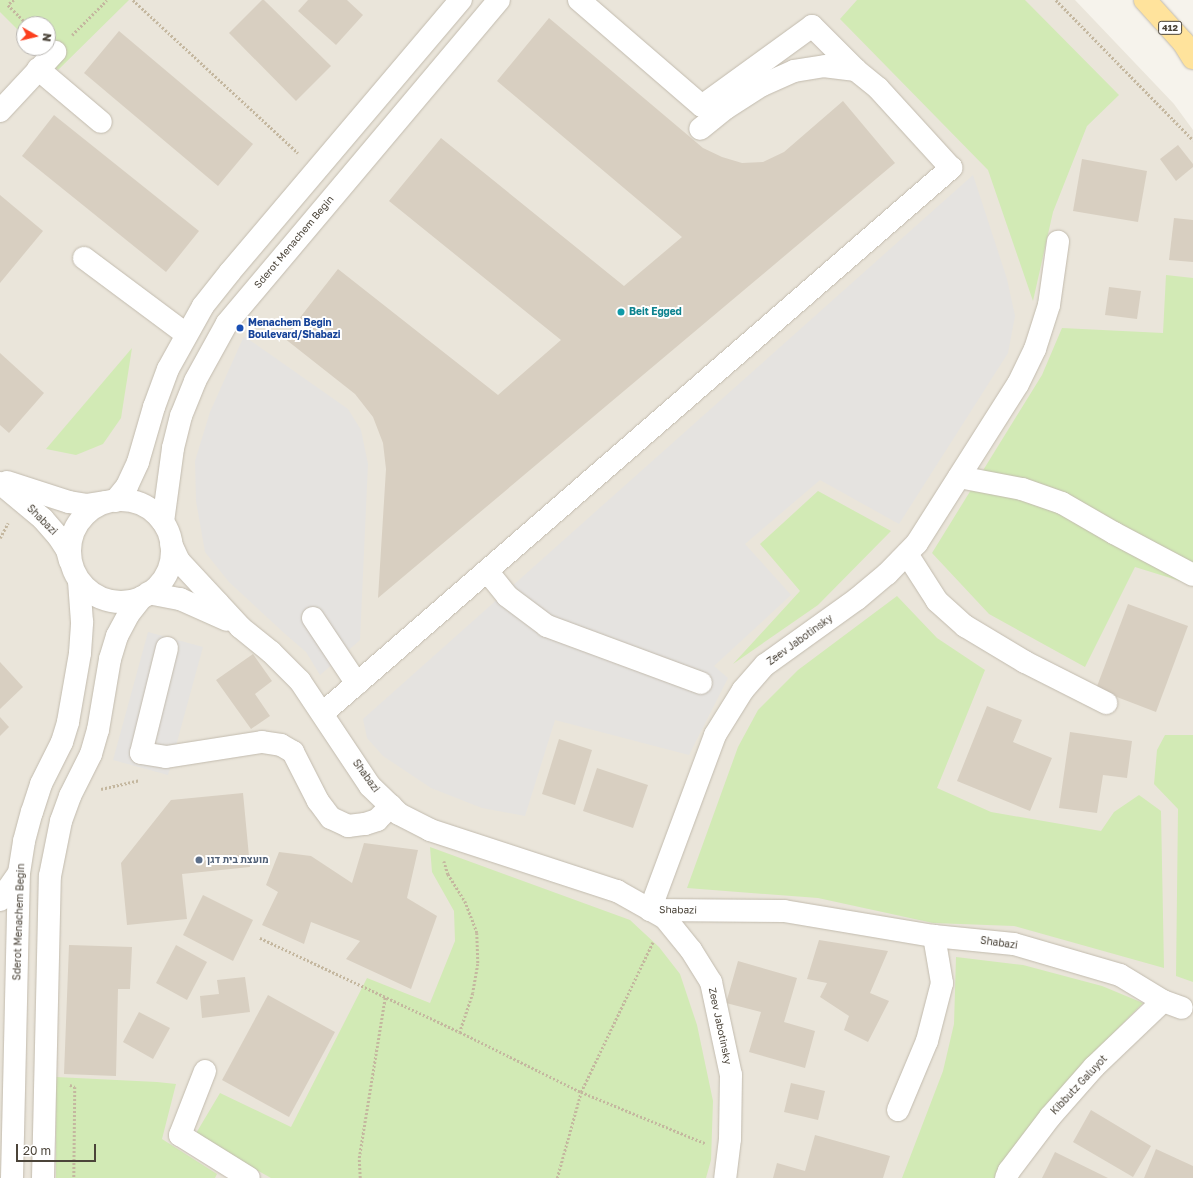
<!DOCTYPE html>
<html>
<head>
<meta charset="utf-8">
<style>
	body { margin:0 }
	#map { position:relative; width:1193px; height:1178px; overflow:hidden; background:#f6f3ec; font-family:"Golos Text",Heebo,sans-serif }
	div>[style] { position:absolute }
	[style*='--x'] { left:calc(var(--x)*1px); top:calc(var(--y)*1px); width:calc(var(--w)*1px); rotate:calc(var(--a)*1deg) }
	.residential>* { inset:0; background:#eae5da }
	.green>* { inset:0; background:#d2eab5 }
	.parking>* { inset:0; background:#e5e3e0 }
	.building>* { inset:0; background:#d8cfc1 }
	.path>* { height:2.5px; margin-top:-1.25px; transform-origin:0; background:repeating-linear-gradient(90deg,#c4b79f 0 2px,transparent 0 4px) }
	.roads { filter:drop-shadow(0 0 1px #c2bbae) drop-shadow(0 0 1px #c2bbae) }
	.minor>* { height:22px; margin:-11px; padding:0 11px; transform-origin:11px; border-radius:11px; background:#fff }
	.minor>.ring { margin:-11px; padding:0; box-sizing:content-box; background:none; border:22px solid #fff; border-radius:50% }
	.major>* { height:22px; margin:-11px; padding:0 11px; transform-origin:11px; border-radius:11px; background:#ffe39c }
	.dots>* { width:11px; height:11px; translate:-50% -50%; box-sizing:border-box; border:2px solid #fff; border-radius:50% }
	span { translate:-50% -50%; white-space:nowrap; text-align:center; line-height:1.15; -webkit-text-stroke:4px #fff; paint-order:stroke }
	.shield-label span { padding:1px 3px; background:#fff; border:1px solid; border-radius:3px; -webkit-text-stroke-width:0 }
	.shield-label { font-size:9px; color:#4b4439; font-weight:700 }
	.street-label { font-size:10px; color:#4b4439 }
	.culture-label { font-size:10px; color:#0d838f; font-weight:700 }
	.left { translate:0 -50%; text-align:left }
	.transit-label { font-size:10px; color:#164399; font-weight:700 }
	.service-label { font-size:10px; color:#4e5e75; font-weight:700 }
	.north { position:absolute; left:16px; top:16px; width:40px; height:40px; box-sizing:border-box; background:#fff; border:1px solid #b7b4b0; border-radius:50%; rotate:98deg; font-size:11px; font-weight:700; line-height:16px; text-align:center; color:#4b4439 }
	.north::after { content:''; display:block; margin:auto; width:14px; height:18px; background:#fc3f1d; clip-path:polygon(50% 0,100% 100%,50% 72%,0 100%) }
	.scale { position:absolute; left:16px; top:1144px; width:80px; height:18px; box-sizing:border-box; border:2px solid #4b4439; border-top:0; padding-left:5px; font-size:12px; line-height:14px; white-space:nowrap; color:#4b4439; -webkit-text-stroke:3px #fff; paint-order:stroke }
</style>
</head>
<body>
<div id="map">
	<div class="residential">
		<div style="clip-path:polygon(evenodd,0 0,1075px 0,1174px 104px,1193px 130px,1193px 1178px,0 1178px,0 0,24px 24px,48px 24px,48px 48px,24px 48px,24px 24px)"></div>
	</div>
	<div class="green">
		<div style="clip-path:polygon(0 0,129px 0,58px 70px,36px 48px,48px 48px,48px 24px,24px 24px,24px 36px,0 12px)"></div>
		<div style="clip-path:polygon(857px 0,1025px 0,1119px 95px,1087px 126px,1053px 212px,1033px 301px,988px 170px,840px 19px)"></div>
		<div style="clip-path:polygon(1166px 275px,1193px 278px,1193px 585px,1135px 567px,1085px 667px,989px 614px,932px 553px,1042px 375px,1062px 328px,1163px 333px)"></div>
		<div style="clip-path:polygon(132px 348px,121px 418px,103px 444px,76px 455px,46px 449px)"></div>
		<div style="clip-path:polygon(818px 491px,891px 531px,818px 605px,733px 664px,800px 591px,760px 544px)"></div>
		<div style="clip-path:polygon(897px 596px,937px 638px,985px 670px,937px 788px,991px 812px,1101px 831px,1114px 812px,1139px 795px,1161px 811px,1164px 968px,1014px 926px,933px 923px,818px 898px,687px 888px,738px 747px,758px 710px,798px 670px)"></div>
		<div style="clip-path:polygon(1165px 735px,1193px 735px,1193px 982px,1176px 976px,1178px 809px,1154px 784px,1157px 750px)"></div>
		<div style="clip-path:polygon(430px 847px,630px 920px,659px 947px,680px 974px,697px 1025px,713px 1101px,711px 1160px,706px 1178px,271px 1178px,195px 1135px,220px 1093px,291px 1127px,367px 978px,430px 1003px,455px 941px,454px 911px,432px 872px)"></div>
		<div style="clip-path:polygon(956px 957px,1023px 965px,1102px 986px,1143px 1003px,1089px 1058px,1000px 1178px,902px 1178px,943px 1071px,954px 1024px)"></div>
		<div style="clip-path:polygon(56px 1077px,157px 1082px,176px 1084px,162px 1139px,217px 1174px,215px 1178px,56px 1178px)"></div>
	</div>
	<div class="parking">
		<div style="clip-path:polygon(973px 175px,1007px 279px,1015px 316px,1008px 353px,899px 524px,820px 480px,745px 544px,791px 595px,714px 666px,728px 678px,689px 755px,555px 720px,525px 816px,482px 808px,431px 788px,383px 756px,367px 738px,363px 719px)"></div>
		<div style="clip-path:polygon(244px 336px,348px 409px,361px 430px,368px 464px,360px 640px,320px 675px,306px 652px,284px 633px,229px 582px,205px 552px,196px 501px,195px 461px,210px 412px)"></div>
		<div style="clip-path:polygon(148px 632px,203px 647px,168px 775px,113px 760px)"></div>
	</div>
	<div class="building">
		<div style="clip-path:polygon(262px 0,264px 0,331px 66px,296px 101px,229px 33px)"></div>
		<div style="clip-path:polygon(308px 0,347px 0,363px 15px,336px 45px,298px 11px)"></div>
		<div style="clip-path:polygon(549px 18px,703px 148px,722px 157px,742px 163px,763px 162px,784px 152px,843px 101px,895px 163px,378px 598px,386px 469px,383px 443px,373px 417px,355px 394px,284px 338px,338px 269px,498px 395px,561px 340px,389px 201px,441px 138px,624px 286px,682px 237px,497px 81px)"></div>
		<div style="clip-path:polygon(119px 31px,253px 144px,218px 186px,84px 73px)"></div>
		<div style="clip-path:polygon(54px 115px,199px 231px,166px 272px,22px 156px)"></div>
		<div style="clip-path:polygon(1178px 145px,1193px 164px,1193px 167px,1176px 181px,1160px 159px)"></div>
		<div style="clip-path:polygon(1082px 159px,1147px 171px,1138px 222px,1073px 211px)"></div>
		<div style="clip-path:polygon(0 195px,43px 231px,0 283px)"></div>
		<div style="clip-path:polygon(1174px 218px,1193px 220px,1193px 262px,1169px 260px)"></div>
		<div style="clip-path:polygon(1109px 287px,1141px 291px,1137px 319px,1105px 315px)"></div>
		<div style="clip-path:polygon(0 353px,44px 393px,9px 433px,0 425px)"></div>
		<div style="clip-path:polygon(1128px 604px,1188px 626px,1156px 712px,1096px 689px)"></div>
		<div style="clip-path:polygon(253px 654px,272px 681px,255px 694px,270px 716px,251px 729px,216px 680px)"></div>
		<div style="clip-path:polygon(0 662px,23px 687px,0 709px)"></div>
		<div style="clip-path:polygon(987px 706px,1022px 720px,1013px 742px,1052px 758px,1030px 811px,957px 781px)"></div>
		<div style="clip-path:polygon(0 717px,9px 727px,0 736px)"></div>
		<div style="clip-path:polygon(1070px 732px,1132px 741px,1127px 778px,1103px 775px,1097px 813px,1059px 808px)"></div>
		<div style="clip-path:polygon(559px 739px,592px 750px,575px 805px,542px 794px)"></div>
		<div style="clip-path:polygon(597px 768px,648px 785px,633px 828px,583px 811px)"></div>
		<div style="clip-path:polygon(243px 793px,250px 867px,182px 874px,187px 919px,127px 925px,121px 863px,171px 800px)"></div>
		<div style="clip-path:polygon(364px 843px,418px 850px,407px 898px,437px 916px,411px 989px,346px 959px,360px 941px,311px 922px,304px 944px,262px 925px,278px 892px,266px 885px,279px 852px,311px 856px,352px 883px)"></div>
		<div style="clip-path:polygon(203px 895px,253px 920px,233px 961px,183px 935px)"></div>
		<div style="clip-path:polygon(819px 940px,888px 951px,870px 993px,889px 1001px,868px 1042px,844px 1030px,849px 1016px,820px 997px,827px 983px,807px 979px)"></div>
		<div style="clip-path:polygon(69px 945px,132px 947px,130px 989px,118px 989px,116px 1076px,64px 1074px)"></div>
		<div style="clip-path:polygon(176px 945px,207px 962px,187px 1000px,156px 983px)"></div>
		<div style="clip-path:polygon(738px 961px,797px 978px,784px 1022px,815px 1031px,805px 1068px,749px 1052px,761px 1012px,726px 1003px)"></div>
		<div style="clip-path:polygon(245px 977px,250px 1012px,202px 1018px,200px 996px,219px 994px,217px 980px)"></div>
		<div style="clip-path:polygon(268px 995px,335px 1032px,289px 1117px,222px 1080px)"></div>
		<div style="clip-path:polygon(139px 1012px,170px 1028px,153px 1059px,123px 1042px)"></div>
		<div style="clip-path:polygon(791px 1083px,825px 1091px,818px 1120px,784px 1112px)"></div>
		<div style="clip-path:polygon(1091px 1110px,1151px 1146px,1133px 1177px,1073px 1142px)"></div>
		<div style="clip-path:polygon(815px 1135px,890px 1156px,883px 1178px,773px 1178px,777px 1163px,805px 1171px)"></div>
		<div style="clip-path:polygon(1156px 1149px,1193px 1166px,1193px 1178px,1144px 1178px)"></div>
		<div style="clip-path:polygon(1055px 1152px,1108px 1178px,1042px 1178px)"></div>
	</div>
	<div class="path">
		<div style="--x:14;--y:0;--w:8;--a:140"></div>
		<div style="--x:8;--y:5;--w:27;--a:45"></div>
		<div style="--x:133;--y:0;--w:225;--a:42.8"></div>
		<div style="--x:1056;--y:0;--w:196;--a:45.6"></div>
		<div style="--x:72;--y:35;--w:49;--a:-45"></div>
		<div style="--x:0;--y:538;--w:17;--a:-62"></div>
		<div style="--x:101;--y:789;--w:39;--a:-13"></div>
		<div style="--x:444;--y:861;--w:14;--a:73"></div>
		<div style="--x:448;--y:874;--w:32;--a:58"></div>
		<div style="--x:465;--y:901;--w:34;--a:69"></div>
		<div style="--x:477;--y:933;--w:31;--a:88"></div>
		<div style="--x:478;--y:964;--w:29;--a:100"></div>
		<div style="--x:473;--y:993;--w:41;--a:108.4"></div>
		<div style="--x:260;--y:938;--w:221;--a:25.2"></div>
		<div style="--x:460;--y:1032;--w:135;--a:26.4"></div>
		<div style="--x:581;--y:1092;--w:134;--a:22.4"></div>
		<div style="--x:70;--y:1085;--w:5;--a:22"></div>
		<div style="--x:75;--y:1087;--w:91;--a:90.6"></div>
		<div style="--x:360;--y:1178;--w:20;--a:-93"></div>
		<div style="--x:359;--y:1158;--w:163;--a:-80.8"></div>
		<div style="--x:557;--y:1178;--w:89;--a:-74.4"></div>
		<div style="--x:581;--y:1092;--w:166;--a:-64.4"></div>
	</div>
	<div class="roads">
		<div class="minor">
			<div style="--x:579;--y:0;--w:162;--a:40.8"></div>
			<div style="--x:702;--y:106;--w:136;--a:-36"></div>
			<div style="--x:812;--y:26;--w:62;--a:45"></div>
			<div style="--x:38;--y:69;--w:82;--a:40.1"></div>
			<div style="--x:0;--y:111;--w:81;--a:-47"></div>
			<div style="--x:84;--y:258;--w:127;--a:36.7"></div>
			<div style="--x:959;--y:477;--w:64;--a:10.8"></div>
			<div style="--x:1022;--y:489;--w:42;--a:19.3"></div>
			<div style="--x:1062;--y:503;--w:60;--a:30"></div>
			<div style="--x:1114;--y:533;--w:89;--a:28"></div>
			<div style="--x:7;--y:482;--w:65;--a:17.9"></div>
			<div style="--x:69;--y:502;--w:17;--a:10"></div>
			<div style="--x:86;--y:505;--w:19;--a:-9"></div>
			<div style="--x:0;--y:483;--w:56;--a:39.9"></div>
			<div style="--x:43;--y:519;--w:23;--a:49"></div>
			<div style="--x:58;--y:536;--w:17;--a:57"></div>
			<div style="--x:67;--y:550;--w:11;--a:75"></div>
			<div class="ring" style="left:70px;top:500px;width:80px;height:80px"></div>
			<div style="--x:115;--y:501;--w:19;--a:-51"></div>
			<div style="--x:127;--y:486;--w:26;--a:-65"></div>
			<div style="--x:138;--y:462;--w:57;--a:-73.8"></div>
			<div style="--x:154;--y:407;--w:40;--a:-69.8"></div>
			<div style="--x:168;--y:369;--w:72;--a:-60.9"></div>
			<div style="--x:203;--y:306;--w:43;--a:-51.5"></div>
			<div style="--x:230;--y:272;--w:357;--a:-49.7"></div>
			<div style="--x:163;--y:522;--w:75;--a:-82.3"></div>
			<div style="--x:173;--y:448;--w:33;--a:-76"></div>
			<div style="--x:181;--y:416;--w:38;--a:-68"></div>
			<div style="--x:195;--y:381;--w:66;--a:-61.1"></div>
			<div style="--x:227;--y:323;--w:422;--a:-49.9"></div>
			<div style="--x:171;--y:544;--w:19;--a:65"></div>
			<div style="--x:179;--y:561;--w:57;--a:47.1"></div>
			<div style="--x:218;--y:603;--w:33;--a:47"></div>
			<div style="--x:240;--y:627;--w:40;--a:39"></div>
			<div style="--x:271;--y:652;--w:41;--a:45"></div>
			<div style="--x:300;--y:681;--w:126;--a:56.3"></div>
			<div style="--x:370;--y:786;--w:40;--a:44"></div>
			<div style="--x:399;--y:814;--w:35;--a:27"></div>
			<div style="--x:430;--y:830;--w:197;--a:18.1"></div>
			<div style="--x:617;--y:891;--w:55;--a:29.4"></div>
			<div style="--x:665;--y:918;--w:41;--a:50.9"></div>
			<div style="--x:691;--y:950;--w:38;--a:58"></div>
			<div style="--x:711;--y:982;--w:95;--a:77.9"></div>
			<div style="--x:731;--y:1075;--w:64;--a:90.9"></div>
			<div style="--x:730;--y:1139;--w:39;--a:97"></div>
			<div style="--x:907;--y:554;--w:56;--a:57.4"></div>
			<div style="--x:937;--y:601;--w:38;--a:42"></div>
			<div style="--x:965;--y:626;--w:70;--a:31"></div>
			<div style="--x:1025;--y:662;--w:91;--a:26.8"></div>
			<div style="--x:487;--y:571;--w:32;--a:51"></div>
			<div style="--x:507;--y:596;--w:50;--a:36.9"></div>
			<div style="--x:547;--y:626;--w:164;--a:20.3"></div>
			<div style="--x:148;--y:593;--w:33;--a:11"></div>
			<div style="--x:180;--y:599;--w:51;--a:24.1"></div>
			<div style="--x:313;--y:618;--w:79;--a:56.3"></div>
			<div style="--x:167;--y:648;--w:108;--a:103.9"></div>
			<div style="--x:141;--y:753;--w:25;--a:9"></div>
			<div style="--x:166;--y:757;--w:97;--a:-8.9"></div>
			<div style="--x:262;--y:742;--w:19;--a:9"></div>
			<div style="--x:281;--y:745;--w:14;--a:30"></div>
			<div style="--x:293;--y:752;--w:55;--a:63"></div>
			<div style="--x:318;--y:801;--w:21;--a:53"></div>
			<div style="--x:331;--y:818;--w:19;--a:25"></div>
			<div style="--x:348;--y:826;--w:17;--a:-7"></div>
			<div style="--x:365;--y:824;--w:13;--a:-18"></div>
			<div style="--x:377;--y:820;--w:20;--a:-45"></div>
			<div style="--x:323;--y:713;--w:832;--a:-40.95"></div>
			<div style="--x:951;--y:168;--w:108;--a:-132.4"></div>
			<div style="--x:878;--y:88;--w:28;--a:-141"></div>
			<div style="--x:856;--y:70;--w:31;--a:-173"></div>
			<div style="--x:825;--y:66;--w:31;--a:171"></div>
			<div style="--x:794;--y:71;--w:35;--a:156"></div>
			<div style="--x:762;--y:85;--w:43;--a:147.4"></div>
			<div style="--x:726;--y:108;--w:33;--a:141"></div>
			<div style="--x:0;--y:900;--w:33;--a:-55"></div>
			<div style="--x:650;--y:910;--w:187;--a:-69.6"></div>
			<div style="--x:715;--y:735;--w:53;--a:-58.1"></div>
			<div style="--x:743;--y:690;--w:33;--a:-49"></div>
			<div style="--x:765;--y:665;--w:113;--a:-35.7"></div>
			<div style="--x:857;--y:599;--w:39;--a:-40"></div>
			<div style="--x:887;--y:574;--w:43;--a:-45.9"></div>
			<div style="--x:917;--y:543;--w:188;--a:-57.6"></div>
			<div style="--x:1018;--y:384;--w:39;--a:-64"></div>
			<div style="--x:1035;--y:349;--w:46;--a:-72.3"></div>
			<div style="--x:1049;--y:305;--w:64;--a:-81.9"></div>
			<div style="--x:650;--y:910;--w:134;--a:0.4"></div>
			<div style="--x:784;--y:911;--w:152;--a:9.5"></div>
			<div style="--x:934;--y:936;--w:80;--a:5.7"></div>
			<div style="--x:1014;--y:944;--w:110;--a:16.3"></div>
			<div style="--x:1120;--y:975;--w:50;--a:31.2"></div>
			<div style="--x:1163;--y:1001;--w:20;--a:20"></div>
			<div style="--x:205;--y:1071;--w:69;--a:111.3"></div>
			<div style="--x:180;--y:1135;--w:81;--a:31.9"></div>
			<div style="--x:898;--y:1110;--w:75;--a:-67.2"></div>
			<div style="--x:927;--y:1041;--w:60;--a:-75.5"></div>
			<div style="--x:942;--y:983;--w:48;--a:-99.7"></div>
			<div style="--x:12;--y:1178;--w:305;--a:-88.7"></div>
			<div style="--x:19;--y:873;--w:32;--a:-81"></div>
			<div style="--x:24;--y:841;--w:30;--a:-75"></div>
			<div style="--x:32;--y:812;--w:29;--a:-72"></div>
			<div style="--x:41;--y:784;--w:47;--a:-63.4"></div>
			<div style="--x:62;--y:742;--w:21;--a:-73"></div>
			<div style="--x:68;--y:722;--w:70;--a:-80.1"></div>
			<div style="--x:80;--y:653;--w:31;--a:-86"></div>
			<div style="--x:82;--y:622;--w:41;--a:-94.2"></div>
			<div style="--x:43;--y:1178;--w:302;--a:-88.7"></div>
			<div style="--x:50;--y:876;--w:56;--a:-78.7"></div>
			<div style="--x:61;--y:821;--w:27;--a:-70"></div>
			<div style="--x:70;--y:796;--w:47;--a:-63.4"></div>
			<div style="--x:91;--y:754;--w:25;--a:-74"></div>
			<div style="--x:98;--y:730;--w:72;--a:-80.4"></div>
			<div style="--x:110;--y:659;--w:24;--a:-73"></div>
			<div style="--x:117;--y:636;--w:24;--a:-62"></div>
			<div style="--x:128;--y:615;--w:23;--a:-52"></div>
			<div style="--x:1006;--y:1178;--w:8;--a:-67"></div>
			<div style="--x:1009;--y:1171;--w:68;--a:-52.8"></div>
			<div style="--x:1050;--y:1117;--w:67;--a:-48.7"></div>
			<div style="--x:1094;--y:1067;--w:95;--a:-43.7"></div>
		</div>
		<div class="major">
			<div style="--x:1145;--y:0;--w:57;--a:47.9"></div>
			<div style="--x:1183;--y:42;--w:19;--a:58"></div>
		</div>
	</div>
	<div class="dots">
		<div style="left:621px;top:312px;background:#0f9aa8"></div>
		<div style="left:240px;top:328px;background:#1a4fb4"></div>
		<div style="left:199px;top:860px;background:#5c6f8a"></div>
	</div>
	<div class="shield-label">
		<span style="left:1170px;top:28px">412</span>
	</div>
	<div class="street-label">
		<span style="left:294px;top:242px;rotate:-50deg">Sderot Menachem Begin</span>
		<span style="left:42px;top:520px;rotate:45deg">Shabazi</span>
		<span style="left:800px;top:640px;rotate:-36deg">Zeev Jabotinsky</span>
		<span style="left:366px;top:776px;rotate:54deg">Shabazi</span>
		<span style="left:678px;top:910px;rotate:1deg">Shabazi</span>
		<span style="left:19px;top:922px;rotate:-88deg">Sderot Menachem Begin</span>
		<span style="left:999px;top:943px;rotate:8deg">Shabazi</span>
		<span style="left:720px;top:1026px;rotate:78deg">Zeev Jabotinsky</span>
		<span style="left:1079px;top:1085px;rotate:-47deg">Kibbutz Galuyot</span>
	</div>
	<div class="culture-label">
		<span class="left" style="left:629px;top:312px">Beit Egged</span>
	</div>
	<div class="transit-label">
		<span class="left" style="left:248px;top:328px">Menachem Begin<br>Boulevard/Shabazi</span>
	</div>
	<div class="service-label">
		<span class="left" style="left:207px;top:860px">מועצת בית דגן</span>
	</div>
	<div class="north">N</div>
	<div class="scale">20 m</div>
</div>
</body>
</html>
